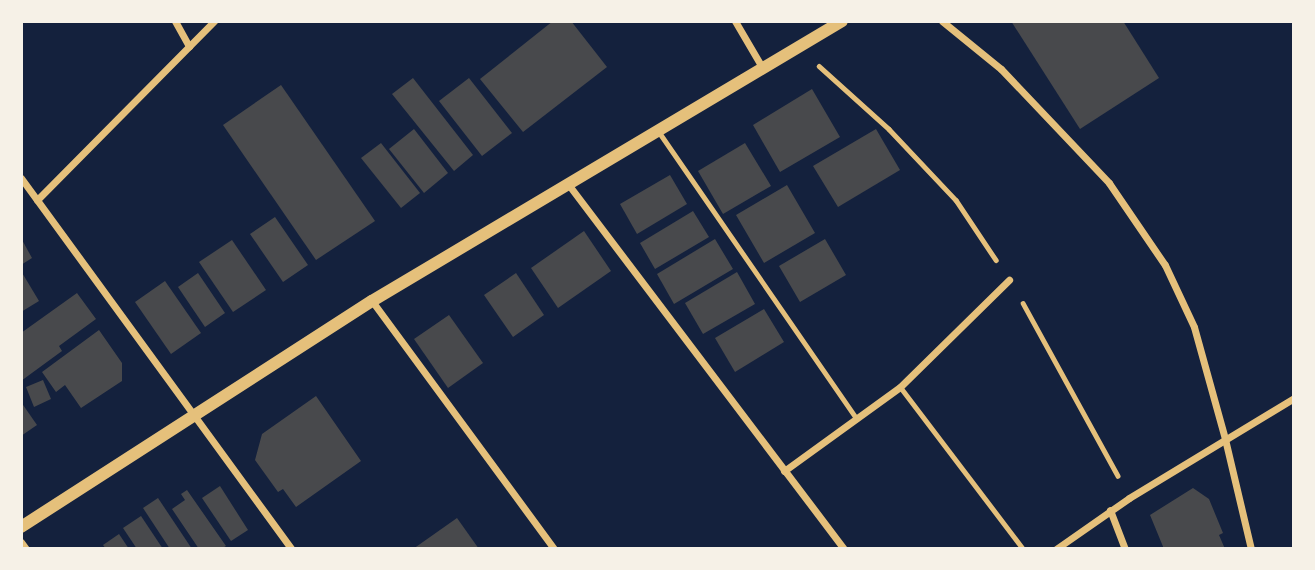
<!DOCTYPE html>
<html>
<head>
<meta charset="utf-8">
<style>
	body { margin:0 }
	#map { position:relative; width:1315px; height:570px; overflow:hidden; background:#14213d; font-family:"Fira Sans Condensed",sans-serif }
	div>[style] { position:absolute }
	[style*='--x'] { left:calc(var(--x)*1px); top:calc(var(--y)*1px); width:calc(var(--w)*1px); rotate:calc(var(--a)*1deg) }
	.building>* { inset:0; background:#48494c }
	.path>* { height:4.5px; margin:-2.25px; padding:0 2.25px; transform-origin:2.25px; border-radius:2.25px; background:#e5c07b }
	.service>* { height:5px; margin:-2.5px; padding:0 2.5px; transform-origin:2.5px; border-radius:2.5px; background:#e5c07b }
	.minor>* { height:7px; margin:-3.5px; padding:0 3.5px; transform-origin:3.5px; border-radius:3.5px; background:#e5c07b }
	.tertiary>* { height:12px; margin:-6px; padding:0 6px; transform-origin:6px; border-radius:6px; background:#e5c07b }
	span { translate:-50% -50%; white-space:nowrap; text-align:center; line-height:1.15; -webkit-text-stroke:7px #f6f1e7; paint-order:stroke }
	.frame { position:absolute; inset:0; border:23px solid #f6f1e7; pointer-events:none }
</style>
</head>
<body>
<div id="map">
	<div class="building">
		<div style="clip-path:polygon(553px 21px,571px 21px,607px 67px,523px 132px,480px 79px)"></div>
		<div style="clip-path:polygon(1011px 21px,1123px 21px,1159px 78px,1080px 129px)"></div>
		<div style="clip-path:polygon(413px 78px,473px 155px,454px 171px,392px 94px)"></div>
		<div style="clip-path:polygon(469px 78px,512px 133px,482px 156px,439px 101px)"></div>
		<div style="clip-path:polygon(281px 85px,375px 221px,316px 260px,223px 125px)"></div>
		<div style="clip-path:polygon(812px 89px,840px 137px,780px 172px,753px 125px)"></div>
		<div style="clip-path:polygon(414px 129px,448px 173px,424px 193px,389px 149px)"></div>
		<div style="clip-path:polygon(876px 129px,900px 170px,838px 207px,813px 166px)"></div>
		<div style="clip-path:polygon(381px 143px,420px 193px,401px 208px,361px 158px)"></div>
		<div style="clip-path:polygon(745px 143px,771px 186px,723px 214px,698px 171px)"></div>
		<div style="clip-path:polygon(670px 175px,687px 204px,637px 234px,620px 204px)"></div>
		<div style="clip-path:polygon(787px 185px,815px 233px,764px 263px,736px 215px)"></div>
		<div style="clip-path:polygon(693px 211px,709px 237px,655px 269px,640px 243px)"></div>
		<div style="clip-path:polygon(275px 217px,308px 265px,283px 282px,250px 234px)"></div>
		<div style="clip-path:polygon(584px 231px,611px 271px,558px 308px,531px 268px)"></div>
		<div style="clip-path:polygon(21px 238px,32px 258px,21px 265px)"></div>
		<div style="clip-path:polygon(715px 239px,733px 269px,674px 304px,657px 274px)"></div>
		<div style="clip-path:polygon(825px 239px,846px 275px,800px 302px,779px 266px)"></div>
		<div style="clip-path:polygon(232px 240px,266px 290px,233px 312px,199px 262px)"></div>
		<div style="clip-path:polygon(21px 271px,39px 301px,21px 312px)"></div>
		<div style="clip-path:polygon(737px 272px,755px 304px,703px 334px,685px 303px)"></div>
		<div style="clip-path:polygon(198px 273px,225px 313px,205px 327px,178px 287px)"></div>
		<div style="clip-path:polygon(516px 273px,544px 315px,513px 337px,484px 295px)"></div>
		<div style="clip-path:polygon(165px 281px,201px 333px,171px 354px,135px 302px)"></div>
		<div style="clip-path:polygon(77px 293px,96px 319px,59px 346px,62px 351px,21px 381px,21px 333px)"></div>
		<div style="clip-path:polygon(764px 309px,784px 342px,735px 372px,715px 338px)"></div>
		<div style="clip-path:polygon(449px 315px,483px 363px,448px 388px,414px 339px)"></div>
		<div style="clip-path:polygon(99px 330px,122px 363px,122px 381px,81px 408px,65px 385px,56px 392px,42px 372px)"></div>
		<div style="clip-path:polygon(43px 380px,51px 399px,34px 407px,26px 387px)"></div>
		<div style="clip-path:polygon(316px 396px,361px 461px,296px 507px,283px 489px,278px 492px,255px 460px,262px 434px)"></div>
		<div style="clip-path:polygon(21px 402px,37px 425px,21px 436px)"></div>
		<div style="clip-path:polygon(220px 486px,248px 530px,231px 541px,202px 498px)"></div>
		<div style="clip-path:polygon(1193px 488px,1209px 499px,1223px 533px,1219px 535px,1225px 549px,1164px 549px,1150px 515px)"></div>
		<div style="clip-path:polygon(187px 490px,226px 546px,221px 549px,199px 549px,172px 509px,185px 500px,181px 494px)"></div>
		<div style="clip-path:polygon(158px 498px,192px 549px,170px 549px,143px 508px)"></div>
		<div style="clip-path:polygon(141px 516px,163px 549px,137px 549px,123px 528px)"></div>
		<div style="clip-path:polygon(457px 518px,479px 549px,413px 549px)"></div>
		<div style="clip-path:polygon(119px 534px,129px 549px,106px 549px,103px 545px)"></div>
	</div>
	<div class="path">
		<div style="--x:819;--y:66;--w:94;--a:42"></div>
		<div style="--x:889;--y:129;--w:98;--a:46.7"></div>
		<div style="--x:956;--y:200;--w:72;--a:56.3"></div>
		<div style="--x:1023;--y:303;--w:197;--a:61.2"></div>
	</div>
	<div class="service">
		<div style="--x:658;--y:131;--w:350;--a:55.4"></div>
		<div style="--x:900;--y:387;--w:203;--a:52.8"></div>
	</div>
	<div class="minor">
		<div style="--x:175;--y:21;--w:29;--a:61"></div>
		<div style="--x:735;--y:21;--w:53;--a:59.6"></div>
		<div style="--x:942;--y:21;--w:76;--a:39.1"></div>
		<div style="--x:1001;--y:69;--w:157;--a:46.5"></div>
		<div style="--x:1109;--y:183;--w:99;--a:55.7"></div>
		<div style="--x:1165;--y:265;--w:68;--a:64.9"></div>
		<div style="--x:1194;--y:327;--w:116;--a:74.5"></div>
		<div style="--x:1225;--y:439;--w:113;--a:76.7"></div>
		<div style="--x:21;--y:178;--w:459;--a:53.9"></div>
		<div style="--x:568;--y:184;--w:458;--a:52.9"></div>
		<div style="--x:37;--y:200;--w:252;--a:-45.3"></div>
		<div style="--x:372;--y:301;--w:308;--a:53.7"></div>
		<div style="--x:784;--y:471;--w:143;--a:-35.9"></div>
		<div style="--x:900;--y:387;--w:153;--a:-44.5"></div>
		<div style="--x:1110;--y:510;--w:42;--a:69"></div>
		<div style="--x:21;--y:542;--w:9;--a:54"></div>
		<div style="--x:1056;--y:549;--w:89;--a:-34.9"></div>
		<div style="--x:1129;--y:498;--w:193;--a:-31.2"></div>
	</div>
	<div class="tertiary">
		<div style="--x:21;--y:527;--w:417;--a:-32.8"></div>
		<div style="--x:372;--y:301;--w:547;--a:-30.78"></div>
	</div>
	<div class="frame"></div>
</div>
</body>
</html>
